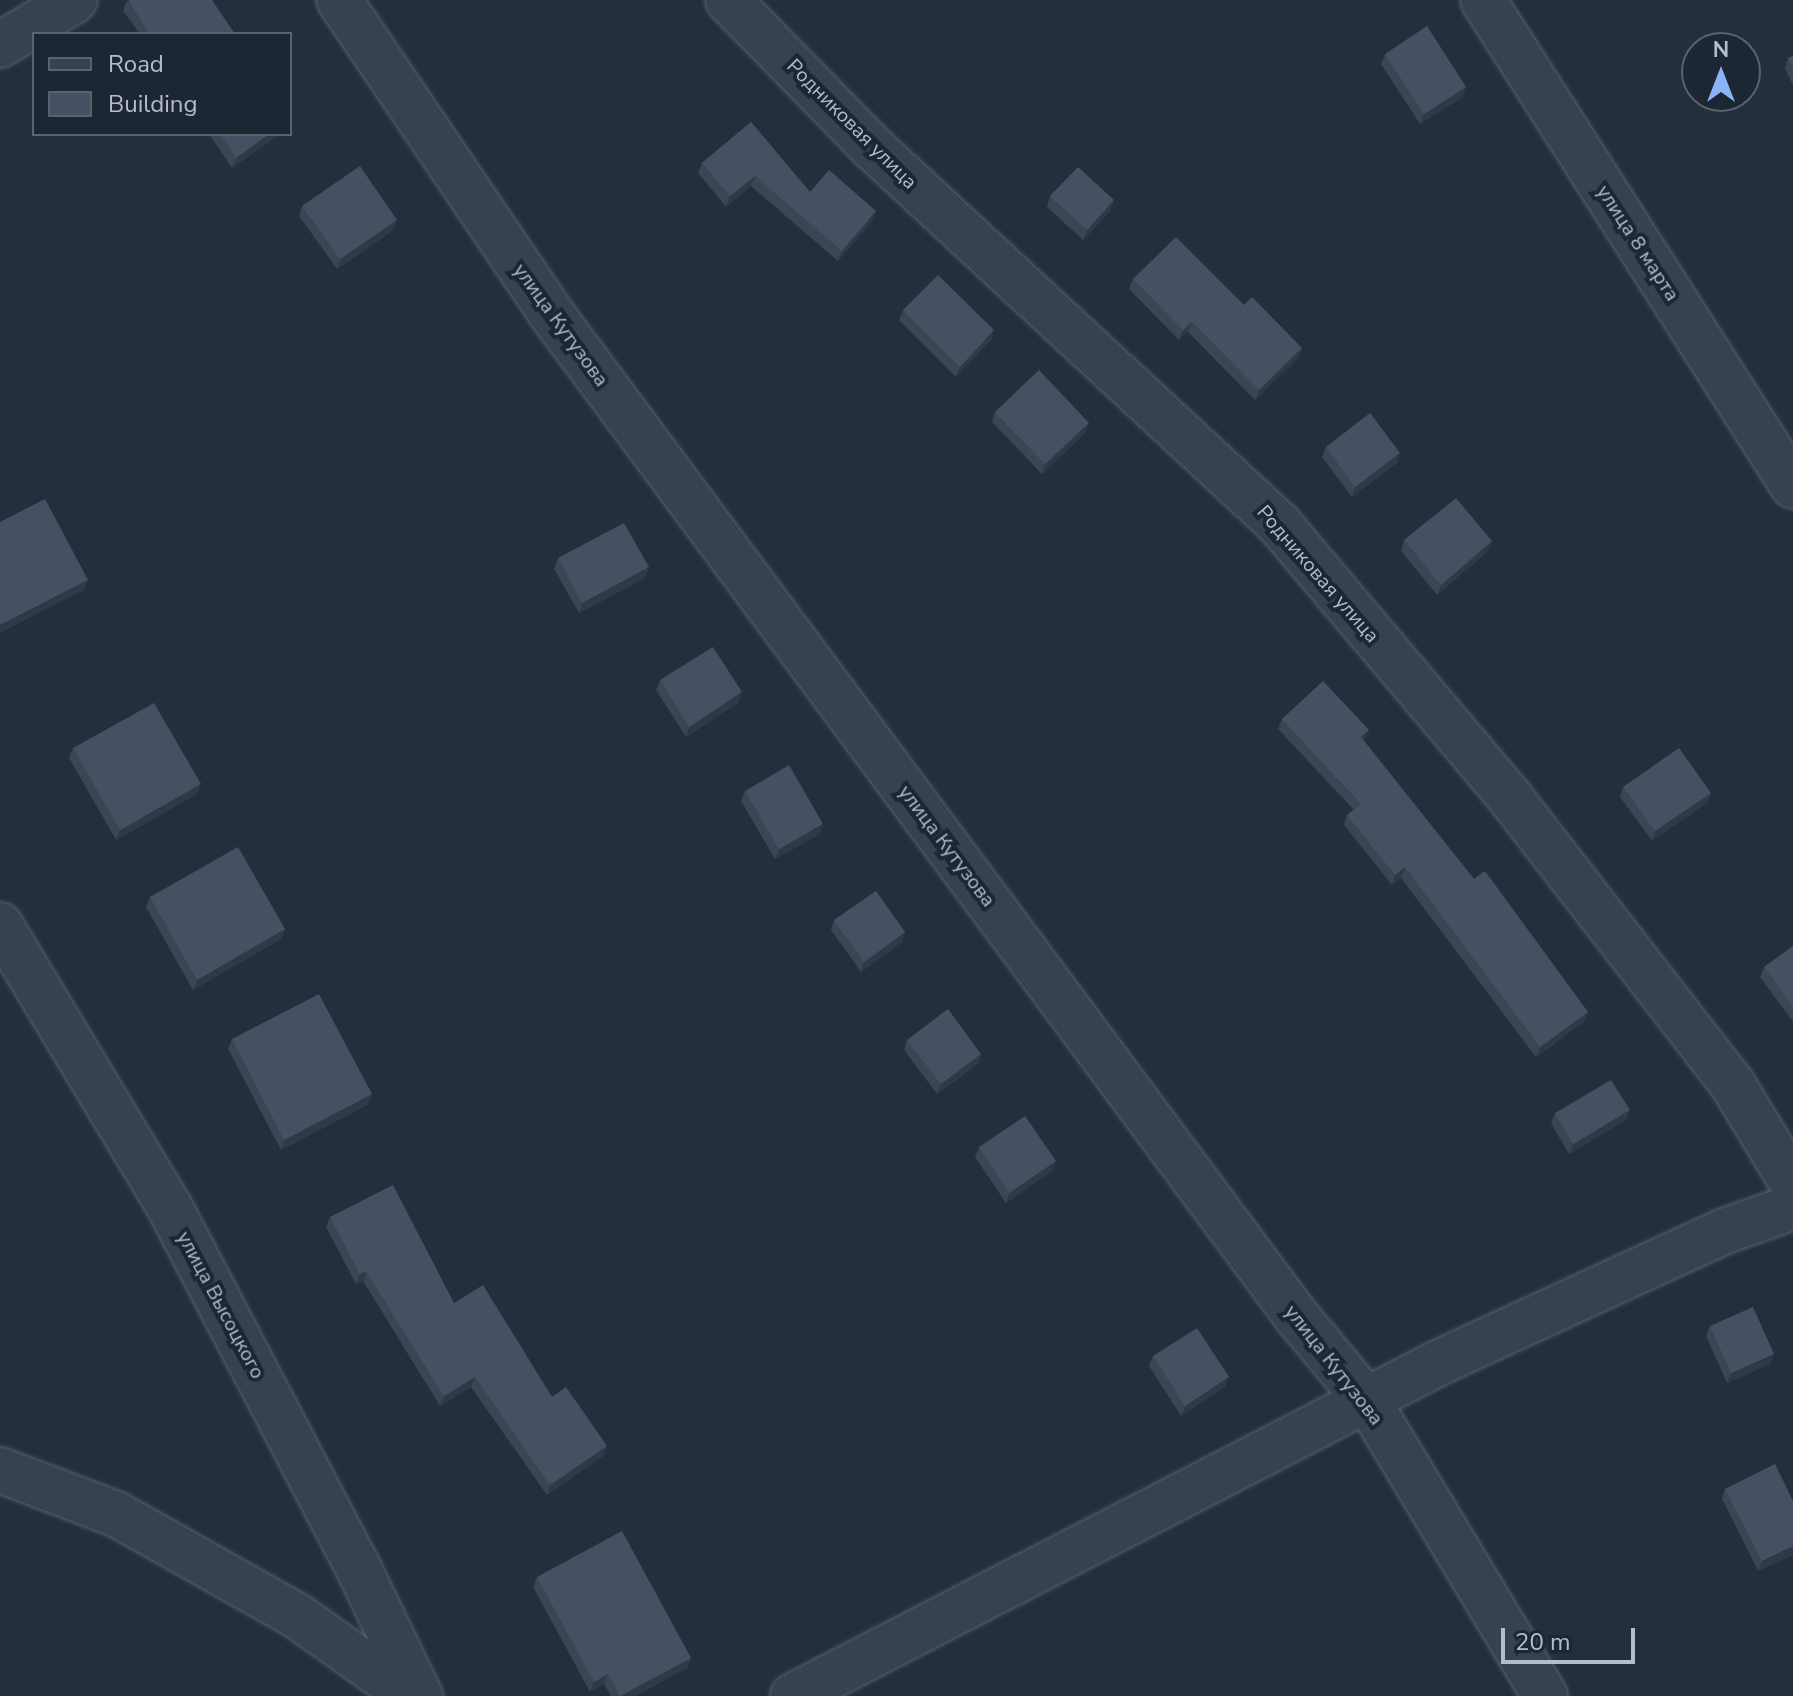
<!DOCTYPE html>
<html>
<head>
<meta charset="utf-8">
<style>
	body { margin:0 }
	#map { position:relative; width:1793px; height:1696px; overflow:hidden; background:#242f3e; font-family:"Nunito Sans",sans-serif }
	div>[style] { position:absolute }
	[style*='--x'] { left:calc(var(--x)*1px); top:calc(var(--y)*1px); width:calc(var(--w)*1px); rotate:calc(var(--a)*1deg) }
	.roads { filter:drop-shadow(0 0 2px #565f6c) drop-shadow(0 0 2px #565f6c) }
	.street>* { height:44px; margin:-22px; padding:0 22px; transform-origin:22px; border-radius:22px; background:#38414e }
	.wall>* { inset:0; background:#3b4654 }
	.shaded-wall>* { inset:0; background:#303945 }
	.building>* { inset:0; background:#455162 }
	span { translate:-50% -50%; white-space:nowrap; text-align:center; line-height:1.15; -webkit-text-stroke:8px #1d2633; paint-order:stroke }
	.street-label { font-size:20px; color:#b4bcc9 }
	.legend { position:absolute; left:32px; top:32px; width:260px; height:104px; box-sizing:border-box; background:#1d2633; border:2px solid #59626f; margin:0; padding:10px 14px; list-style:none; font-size:24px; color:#b4bcc9 }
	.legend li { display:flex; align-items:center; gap:16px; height:40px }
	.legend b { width:40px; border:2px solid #59626f }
	.north { position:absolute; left:1681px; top:32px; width:80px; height:80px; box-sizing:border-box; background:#1d2633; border:2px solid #59626f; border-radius:50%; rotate:0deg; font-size:22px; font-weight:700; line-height:32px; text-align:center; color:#b4bcc9 }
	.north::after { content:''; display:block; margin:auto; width:28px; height:36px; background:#8ab4f8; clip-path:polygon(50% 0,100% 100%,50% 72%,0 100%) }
	.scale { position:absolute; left:1501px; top:1628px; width:134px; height:36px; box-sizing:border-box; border:4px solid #b4bcc9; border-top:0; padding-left:10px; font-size:24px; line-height:28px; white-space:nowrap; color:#b4bcc9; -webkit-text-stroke:6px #1d2633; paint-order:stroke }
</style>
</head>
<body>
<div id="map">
	<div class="roads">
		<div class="street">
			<div style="--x:339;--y:0;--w:377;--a:55.9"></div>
			<div style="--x:550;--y:312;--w:1252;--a:53.38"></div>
			<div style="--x:1297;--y:1317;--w:112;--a:50.1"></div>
			<div style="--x:1369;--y:1403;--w:342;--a:59"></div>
			<div style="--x:728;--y:0;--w:207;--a:45.6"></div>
			<div style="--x:873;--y:148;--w:553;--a:42.8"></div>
			<div style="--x:1279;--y:524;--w:361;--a:49.8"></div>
			<div style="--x:1512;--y:800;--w:361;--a:52.2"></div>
			<div style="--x:1733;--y:1085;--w:116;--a:58.8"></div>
			<div style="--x:1483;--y:0;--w:576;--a:57.47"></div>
			<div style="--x:0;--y:45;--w:87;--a:-31"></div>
			<div style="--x:0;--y:925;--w:328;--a:59"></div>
			<div style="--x:169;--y:1206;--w:403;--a:62.4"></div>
			<div style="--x:356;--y:1563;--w:148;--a:64.3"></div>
			<div style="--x:0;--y:1470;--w:124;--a:20.8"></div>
			<div style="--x:116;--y:1514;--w:208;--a:29.4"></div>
			<div style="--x:297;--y:1616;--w:138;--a:35.3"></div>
			<div style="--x:793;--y:1696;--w:728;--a:-27.3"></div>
			<div style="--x:1440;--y:1362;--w:314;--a:-24.7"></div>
			<div style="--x:1725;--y:1231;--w:72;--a:-19.4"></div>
		</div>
	</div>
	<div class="wall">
		<div style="clip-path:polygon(127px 1px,235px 34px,140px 34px,123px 11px)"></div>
		<div style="clip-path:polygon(1385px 54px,1463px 97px,1420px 124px,1381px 64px)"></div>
		<div style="clip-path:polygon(1793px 56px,1793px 86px,1785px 68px,1788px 58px)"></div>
		<div style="clip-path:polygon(751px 122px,810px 192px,872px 221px,838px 261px,751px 186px,726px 207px,698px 173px,702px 163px)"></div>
		<div style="clip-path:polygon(209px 134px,280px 134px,232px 168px)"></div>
		<div style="clip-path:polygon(1050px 196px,1111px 210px,1083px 240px,1047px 207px)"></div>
		<div style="clip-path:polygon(302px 206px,394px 230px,337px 269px,299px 216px)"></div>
		<div style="clip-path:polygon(1133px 279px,1244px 305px,1302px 348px,1298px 358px,1255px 400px,1188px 332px,1179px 340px,1129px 289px)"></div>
		<div style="clip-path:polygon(903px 310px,991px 340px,956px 377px,899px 320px)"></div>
		<div style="clip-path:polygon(995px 412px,1085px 433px,1042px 474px,992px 422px)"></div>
		<div style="clip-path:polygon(1326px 447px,1397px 463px,1352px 497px,1322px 457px)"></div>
		<div style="clip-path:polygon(1404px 540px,1488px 551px,1437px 595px,1401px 551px)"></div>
		<div style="clip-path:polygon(558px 558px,645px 578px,579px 613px,554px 569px)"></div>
		<div style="clip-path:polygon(660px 680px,739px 702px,686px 737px,656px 690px)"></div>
		<div style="clip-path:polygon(1282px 719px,1365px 740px,1364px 741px,1474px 879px,1588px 1012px,1584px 1022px,1536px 1057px,1401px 878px,1392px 885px,1344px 825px,1347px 815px,1354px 810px,1278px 729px)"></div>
		<div style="clip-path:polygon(73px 748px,197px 794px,116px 840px,69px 758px)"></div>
		<div style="clip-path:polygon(1623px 787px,1711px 793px,1707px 803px,1652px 841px,1620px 797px)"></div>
		<div style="clip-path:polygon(745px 791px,820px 834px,775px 859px,741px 801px)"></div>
		<div style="clip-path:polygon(150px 897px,285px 929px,281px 939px,193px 990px,146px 907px)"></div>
		<div style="clip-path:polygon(834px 920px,905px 932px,902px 942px,861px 972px,831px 930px)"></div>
		<div style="clip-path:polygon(1793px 946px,1793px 1022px,1760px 977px,1764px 967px)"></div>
		<div style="clip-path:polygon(232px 1039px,369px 1104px,281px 1150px,228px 1049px)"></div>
		<div style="clip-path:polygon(907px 1040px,981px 1054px,978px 1064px,937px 1094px,904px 1050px)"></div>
		<div style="clip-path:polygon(1555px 1113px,1626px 1120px,1569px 1154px,1551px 1123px)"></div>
		<div style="clip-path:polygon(979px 1147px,1056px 1161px,1052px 1171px,1006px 1203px,975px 1157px)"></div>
		<div style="clip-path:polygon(330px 1217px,454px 1303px,552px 1397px,603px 1456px,547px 1495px,471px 1387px,440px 1406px,363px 1281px,356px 1284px,326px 1227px)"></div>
		<div style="clip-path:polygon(1710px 1326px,1770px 1364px,1727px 1383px,1706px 1336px)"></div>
		<div style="clip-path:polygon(1153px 1356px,1225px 1387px,1181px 1416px,1149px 1366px)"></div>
		<div style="clip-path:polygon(1725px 1489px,1793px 1501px,1793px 1555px,1758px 1571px,1722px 1499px)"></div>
		<div style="clip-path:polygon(537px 1577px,691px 1658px,687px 1668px,635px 1696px,611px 1696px,604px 1684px,590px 1692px,533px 1587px)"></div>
	</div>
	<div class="shaded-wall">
		<div style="clip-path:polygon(1466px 87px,1463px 97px,1420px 124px,1424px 114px)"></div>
		<div style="clip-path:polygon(269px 134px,280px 134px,232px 168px,236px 158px)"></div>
		<div style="clip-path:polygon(755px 176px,751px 186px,726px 207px,730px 196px)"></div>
		<div style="clip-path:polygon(1114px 200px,1111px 210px,1083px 240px,1087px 230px)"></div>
		<div style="clip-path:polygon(876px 211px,872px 221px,838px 261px,842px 251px)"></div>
		<div style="clip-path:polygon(397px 220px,394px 230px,337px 269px,340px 259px)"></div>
		<div style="clip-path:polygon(1192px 322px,1188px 332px,1179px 340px,1183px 330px)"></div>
		<div style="clip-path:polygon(994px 330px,991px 340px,956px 377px,960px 367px)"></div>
		<div style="clip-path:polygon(1302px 348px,1298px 358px,1255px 400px,1259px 390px)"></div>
		<div style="clip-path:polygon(1089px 423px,1085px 433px,1042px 474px,1045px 464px)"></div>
		<div style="clip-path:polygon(1400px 453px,1397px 463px,1352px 497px,1355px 487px)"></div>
		<div style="clip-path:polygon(1492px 541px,1488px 551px,1437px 595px,1441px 585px)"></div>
		<div style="clip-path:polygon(649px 567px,645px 578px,579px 613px,582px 603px)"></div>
		<div style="clip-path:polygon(88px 580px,84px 590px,0 633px,0 625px)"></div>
		<div style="clip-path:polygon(742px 692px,739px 702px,686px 737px,689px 727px)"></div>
		<div style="clip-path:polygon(1369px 730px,1365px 740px,1357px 747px,1361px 737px)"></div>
		<div style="clip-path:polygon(201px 784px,197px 794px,116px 840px,120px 830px)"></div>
		<div style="clip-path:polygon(1711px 793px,1707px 803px,1652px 841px,1655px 831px)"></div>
		<div style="clip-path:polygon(823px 824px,820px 834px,775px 859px,779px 849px)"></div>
		<div style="clip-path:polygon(1405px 867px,1401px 878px,1392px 885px,1395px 875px)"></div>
		<div style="clip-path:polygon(285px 929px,281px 939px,193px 990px,197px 980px)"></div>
		<div style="clip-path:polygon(905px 932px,902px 942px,861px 972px,864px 962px)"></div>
		<div style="clip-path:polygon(1588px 1012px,1584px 1022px,1536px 1057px,1540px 1047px)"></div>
		<div style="clip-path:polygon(981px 1054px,978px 1064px,937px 1094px,941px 1084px)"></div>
		<div style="clip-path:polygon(372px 1094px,369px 1104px,281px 1150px,284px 1140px)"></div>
		<div style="clip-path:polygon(1630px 1110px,1626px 1120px,1569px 1154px,1573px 1144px)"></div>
		<div style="clip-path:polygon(1056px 1161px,1052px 1171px,1006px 1203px,1009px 1193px)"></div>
		<div style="clip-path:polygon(366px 1271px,363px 1281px,356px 1284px,360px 1274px)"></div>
		<div style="clip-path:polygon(1774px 1354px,1770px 1364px,1727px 1383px,1731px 1373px)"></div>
		<div style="clip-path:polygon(475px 1377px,471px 1387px,440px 1406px,444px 1396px)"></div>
		<div style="clip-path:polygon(1229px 1377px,1225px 1387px,1181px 1416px,1185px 1406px)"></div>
		<div style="clip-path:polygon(607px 1446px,603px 1456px,547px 1495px,550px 1485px)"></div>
		<div style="clip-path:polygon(1793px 1546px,1793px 1555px,1758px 1571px,1762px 1561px)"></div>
		<div style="clip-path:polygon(691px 1658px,687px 1668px,635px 1696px,620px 1696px)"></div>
		<div style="clip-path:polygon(608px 1674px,604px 1684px,590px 1692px,594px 1682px)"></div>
	</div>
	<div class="building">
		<div style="clip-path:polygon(128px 0,212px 0,235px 34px,150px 34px)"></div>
		<div style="clip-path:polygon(1427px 26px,1466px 87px,1424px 114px,1385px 54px)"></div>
		<div style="clip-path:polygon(1793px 56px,1793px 68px,1788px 58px)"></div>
		<div style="clip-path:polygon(751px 122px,810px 192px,829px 170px,876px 211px,842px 251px,755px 176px,730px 196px,702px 163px)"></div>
		<div style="clip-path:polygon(220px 134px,269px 134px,236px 158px)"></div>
		<div style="clip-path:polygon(360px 166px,397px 220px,340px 259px,302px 206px)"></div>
		<div style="clip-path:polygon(1078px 167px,1114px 200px,1087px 230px,1050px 196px)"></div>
		<div style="clip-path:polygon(1176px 237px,1244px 305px,1252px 297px,1302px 348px,1259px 390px,1192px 322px,1183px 330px,1133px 279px)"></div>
		<div style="clip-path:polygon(938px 275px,994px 330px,960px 367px,903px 310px)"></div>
		<div style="clip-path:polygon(1039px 370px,1089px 423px,1045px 464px,995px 412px)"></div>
		<div style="clip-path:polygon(1370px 413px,1400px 453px,1355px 487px,1326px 447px)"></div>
		<div style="clip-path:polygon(1456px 498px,1492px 541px,1441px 585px,1404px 540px)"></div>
		<div style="clip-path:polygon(45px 499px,88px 580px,0 625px,0 522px)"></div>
		<div style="clip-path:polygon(624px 523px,649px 567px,582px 603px,558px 558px)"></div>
		<div style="clip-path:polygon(713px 647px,742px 692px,689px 727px,660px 680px)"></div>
		<div style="clip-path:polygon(1323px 681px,1369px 730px,1361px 737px,1474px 879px,1485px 871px,1588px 1012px,1540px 1047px,1405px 867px,1395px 875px,1347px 815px,1361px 804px,1282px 719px)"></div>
		<div style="clip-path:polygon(154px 703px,201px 784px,120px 830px,73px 748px)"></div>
		<div style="clip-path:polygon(1679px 748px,1711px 793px,1655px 831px,1623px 787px)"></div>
		<div style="clip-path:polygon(789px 765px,823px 824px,779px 849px,745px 791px)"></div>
		<div style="clip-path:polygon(238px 847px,285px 929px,197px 980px,150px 897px)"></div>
		<div style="clip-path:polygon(876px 891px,905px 932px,864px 962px,834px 920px)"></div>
		<div style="clip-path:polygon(1793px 946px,1793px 1007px,1764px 967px)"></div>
		<div style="clip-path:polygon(319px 994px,372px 1094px,284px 1140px,232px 1039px)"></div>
		<div style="clip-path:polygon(948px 1009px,981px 1054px,941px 1084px,907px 1040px)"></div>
		<div style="clip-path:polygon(1611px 1080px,1630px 1110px,1573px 1144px,1555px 1113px)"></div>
		<div style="clip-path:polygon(1025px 1116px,1056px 1161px,1009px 1193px,979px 1147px)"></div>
		<div style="clip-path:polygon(393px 1185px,454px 1303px,483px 1285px,552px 1397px,566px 1387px,607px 1446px,550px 1485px,475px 1377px,444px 1396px,366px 1271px,360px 1274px,330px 1217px)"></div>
		<div style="clip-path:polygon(1753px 1307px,1774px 1354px,1731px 1373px,1710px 1326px)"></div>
		<div style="clip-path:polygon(1197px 1328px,1229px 1377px,1185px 1406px,1153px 1356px)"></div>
		<div style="clip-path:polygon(1775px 1464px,1793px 1501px,1793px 1546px,1762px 1561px,1725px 1489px)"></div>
		<div style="clip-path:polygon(622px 1531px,691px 1658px,620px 1696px,608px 1674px,594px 1682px,537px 1577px)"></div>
	</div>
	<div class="street-label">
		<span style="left:852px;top:124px;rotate:45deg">Родниковая улица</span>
		<span style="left:1638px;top:243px;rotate:57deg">улица 8 марта</span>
		<span style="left:561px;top:325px;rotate:54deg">улица Кутузова</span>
		<span style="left:1318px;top:574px;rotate:49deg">Родниковая улица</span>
		<span style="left:947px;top:846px;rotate:53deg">улица Кутузова</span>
		<span style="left:221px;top:1305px;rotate:62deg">улица Высоцкого</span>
		<span style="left:1334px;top:1365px;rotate:52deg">улица Кутузова</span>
	</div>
	<ul class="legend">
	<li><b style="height:10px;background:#38414e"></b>Road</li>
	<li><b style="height:22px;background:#455162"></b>Building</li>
	</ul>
	<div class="north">N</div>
	<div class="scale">20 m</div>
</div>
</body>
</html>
